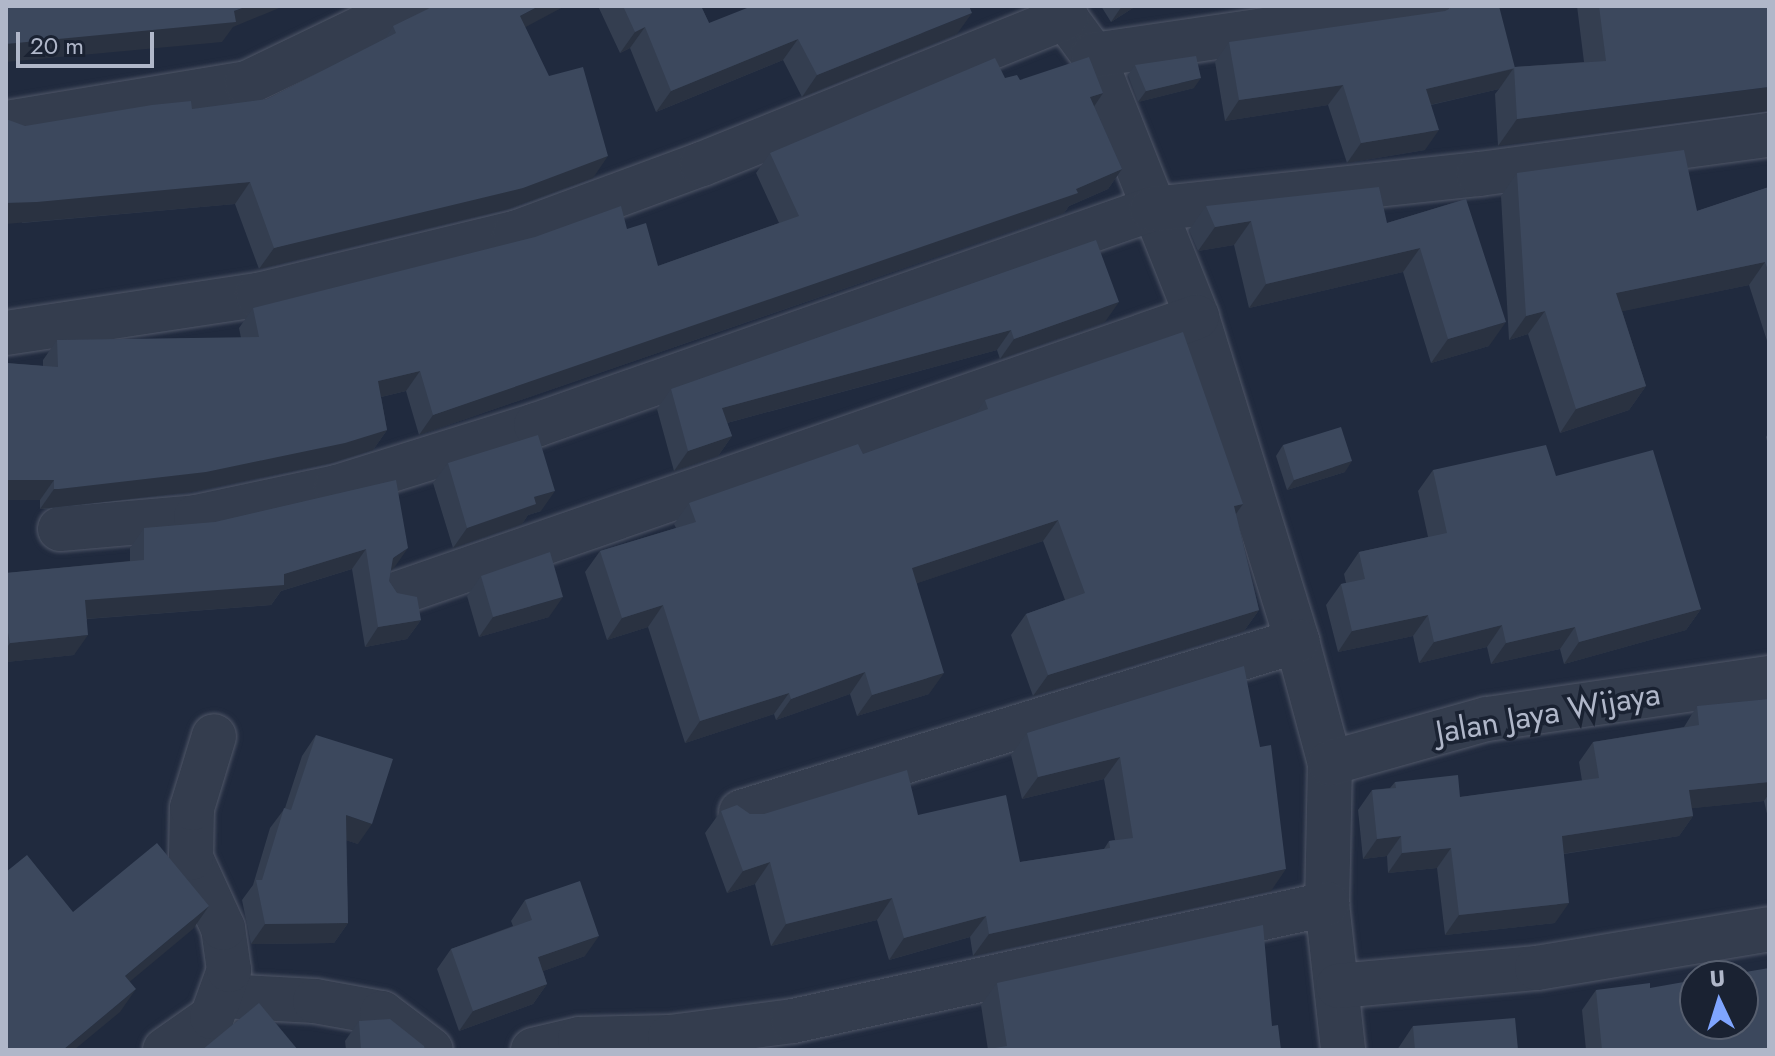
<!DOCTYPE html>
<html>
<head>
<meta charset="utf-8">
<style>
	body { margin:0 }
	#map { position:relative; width:1775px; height:1056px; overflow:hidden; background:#202a3e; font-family:Jost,sans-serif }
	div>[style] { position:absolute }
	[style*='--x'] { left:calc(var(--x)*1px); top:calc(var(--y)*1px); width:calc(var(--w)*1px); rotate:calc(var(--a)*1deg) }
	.roads { filter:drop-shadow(0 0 2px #505768) drop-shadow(0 0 2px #505768) }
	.minor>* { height:44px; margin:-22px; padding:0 22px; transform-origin:22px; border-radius:22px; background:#343d4e }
	.wall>* { inset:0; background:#343e50 }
	.shaded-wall>* { inset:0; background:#2a3241 }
	.building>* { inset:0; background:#3c485d }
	span { translate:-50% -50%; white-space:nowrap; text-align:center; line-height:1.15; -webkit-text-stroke:7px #1a2232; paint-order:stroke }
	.street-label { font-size:32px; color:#b0b7c9 }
	.frame { position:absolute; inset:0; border:8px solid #b0b7c9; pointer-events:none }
	.north { position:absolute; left:1679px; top:960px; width:80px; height:80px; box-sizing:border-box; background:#1a2232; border:2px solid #565e6e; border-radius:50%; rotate:356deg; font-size:22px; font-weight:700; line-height:32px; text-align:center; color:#b0b7c9 }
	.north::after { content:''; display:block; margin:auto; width:28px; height:36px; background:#7fa5ff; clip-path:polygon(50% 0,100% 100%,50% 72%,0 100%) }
	.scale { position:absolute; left:16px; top:32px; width:138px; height:36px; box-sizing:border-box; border:4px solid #b0b7c9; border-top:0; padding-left:10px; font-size:24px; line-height:28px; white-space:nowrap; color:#b0b7c9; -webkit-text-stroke:6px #1a2232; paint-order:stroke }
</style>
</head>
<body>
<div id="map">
	<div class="roads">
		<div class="minor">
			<div style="--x:1057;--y:6;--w:61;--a:53.7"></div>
			<div style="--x:1093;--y:55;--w:282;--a:68.3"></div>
			<div style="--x:1197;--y:317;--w:339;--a:72.8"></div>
			<div style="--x:1297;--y:641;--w:126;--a:74.9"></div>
			<div style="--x:1330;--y:763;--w:141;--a:91.2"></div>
			<div style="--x:1327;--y:904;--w:147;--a:83.7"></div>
			<div style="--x:1093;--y:55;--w:338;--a:-8.3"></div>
			<div style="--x:6;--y:123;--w:244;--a:-9.4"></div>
			<div style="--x:247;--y:83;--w:178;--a:-25.7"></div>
			<div style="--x:6;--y:333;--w:255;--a:-8.6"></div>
			<div style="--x:258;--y:295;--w:264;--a:-13.6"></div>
			<div style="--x:515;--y:233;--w:199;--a:-20.3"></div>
			<div style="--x:702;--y:164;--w:393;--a:-22"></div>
			<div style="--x:60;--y:529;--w:137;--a:-5"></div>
			<div style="--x:196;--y:517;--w:144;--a:-12"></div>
			<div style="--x:337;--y:487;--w:208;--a:-17.3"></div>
			<div style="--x:536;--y:425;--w:653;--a:-19.32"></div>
			<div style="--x:1152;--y:209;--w:329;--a:-6.1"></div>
			<div style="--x:1479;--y:174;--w:293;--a:-7.7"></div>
			<div style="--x:399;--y:593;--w:844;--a:-19.08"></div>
			<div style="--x:1330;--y:763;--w:163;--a:-15.7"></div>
			<div style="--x:1487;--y:719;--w:285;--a:-8.3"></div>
			<div style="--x:741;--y:812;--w:582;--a:-17.1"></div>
			<div style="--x:1338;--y:986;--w:200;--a:-5.2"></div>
			<div style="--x:1537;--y:968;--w:235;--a:-9.5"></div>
			<div style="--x:223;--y:996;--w:92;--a:3.1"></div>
			<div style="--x:315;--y:1001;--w:68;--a:10.2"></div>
			<div style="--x:382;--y:1013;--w:61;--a:37.1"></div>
			<div style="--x:165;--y:1050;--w:57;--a:-35.1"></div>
			<div style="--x:212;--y:1017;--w:50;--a:-70.1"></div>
			<div style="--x:229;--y:970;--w:42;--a:-98.1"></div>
			<div style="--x:223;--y:928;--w:77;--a:-114.6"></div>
			<div style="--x:191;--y:858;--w:50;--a:-88.9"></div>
			<div style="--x:192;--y:808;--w:75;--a:-73"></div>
			<div style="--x:533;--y:1050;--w:48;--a:-13.2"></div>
			<div style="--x:580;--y:1039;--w:90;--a:-1.3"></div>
			<div style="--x:670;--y:1037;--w:124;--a:-7.4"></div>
			<div style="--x:793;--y:1021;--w:547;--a:-12.36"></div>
		</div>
	</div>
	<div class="wall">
		<div style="clip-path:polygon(598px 6px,701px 6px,709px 23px,957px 34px,802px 97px,783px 60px,656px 112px,630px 48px,620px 53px)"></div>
		<div style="clip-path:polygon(1101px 6px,1136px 6px,1111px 22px)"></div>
		<div style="clip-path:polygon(1577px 6px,1769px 6px,1498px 146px,1495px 94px,1499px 89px,1431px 105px,1425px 150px,1347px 163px,1328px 105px,1225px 121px,1215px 62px,1229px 42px,1515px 67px,1584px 62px)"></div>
		<div style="clip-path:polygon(393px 26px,525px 27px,593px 178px,508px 209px,259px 269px,235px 204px,22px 223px,25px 126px,192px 109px,267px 99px,385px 39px)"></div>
		<div style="clip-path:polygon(1135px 65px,1194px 88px,1138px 102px,1128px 75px)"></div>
		<div style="clip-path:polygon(1005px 78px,1103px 93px,1094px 106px,1122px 169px,1108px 189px,1069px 206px,1064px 213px,419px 435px,406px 391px,381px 397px,387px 430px,373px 450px,331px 463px,192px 492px,45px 509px,40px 509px,40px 500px,6px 500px,6px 363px,43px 366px,43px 360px,57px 340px,241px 338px,239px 328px,253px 308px,627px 229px,658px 266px,779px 223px,756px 173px,770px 153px)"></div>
		<div style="clip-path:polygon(1517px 173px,1697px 211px,1769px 187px,1769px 347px,1749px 285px,1622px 311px,1646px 386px,1629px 410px,1560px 433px,1528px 334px,1509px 340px,1501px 196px)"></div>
		<div style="clip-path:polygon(1466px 199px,1489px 346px,1431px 363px,1403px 272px,1249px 308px,1234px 245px,1198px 251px,1189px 230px,1206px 206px,1387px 223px)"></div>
		<div style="clip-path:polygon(1096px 240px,1105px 322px,1000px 359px,997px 350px,727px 423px,732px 436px,718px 456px,674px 471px,657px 409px,671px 389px)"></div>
		<div style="clip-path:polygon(985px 400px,1243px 504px,1236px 513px,1259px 610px,1244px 631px,1033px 696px,1011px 635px,1026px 614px,1065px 600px,1043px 541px,917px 583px,929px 694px,857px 716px,850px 694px,776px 720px,774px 714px,685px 743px,648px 627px,607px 640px,585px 572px,600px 551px,676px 528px,674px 524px,689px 503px,863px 454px,976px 413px)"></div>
		<div style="clip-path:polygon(1769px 432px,1769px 449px,1766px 437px)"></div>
		<div style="clip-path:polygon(1283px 445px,1345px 472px,1287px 490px,1276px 456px)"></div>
		<div style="clip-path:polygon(448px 463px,541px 511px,528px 515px,522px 524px,453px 548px,433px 483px)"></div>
		<div style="clip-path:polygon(1433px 470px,1701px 609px,1686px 630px,1564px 664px,1560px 649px,1491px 664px,1487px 647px,1419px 663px,1413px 636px,1338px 652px,1326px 605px,1341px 584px,1346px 583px,1344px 574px,1359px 552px,1428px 537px,1418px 491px)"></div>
		<div style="clip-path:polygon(396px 480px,394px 568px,391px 570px,389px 581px,397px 593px,421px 620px,407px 639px,365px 647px,352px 569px,281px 591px,271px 605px,87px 619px,74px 655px,6px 662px,6px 573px,130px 561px,130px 548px,144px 528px,215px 522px)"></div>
		<div style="clip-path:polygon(481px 576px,549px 617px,479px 637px,467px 596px)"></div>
		<div style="clip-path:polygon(1244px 666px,1271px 891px,973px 956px,970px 937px,889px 960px,877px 920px,771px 946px,755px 884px,727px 893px,705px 833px,721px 811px,750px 814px,918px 815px,1020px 862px,1104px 849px,1109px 841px,1115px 840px,1104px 779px,1022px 799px,1011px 755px,1027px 733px)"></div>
		<div style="clip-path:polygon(1769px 699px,1769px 822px,1764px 801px,1692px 808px,1693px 816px,1679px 836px,1564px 854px,1555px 923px,1445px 935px,1437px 868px,1388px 873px,1387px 856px,1363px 859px,1358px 810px,1372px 790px,1390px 788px,1395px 782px,1460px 797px,1582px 781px,1579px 762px,1593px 742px,1684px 727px,1697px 706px)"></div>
		<div style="clip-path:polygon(316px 735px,358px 844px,346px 840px,348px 923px,334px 943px,251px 944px,242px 900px,253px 885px,270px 828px,285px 808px,302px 756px)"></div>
		<div style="clip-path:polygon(525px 900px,585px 956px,543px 971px,547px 984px,533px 1004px,459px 1031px,437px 969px,451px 949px,513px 926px,511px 921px)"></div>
		<div style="clip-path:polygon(997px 983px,1272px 1026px,1281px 1050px,988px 1050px,981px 1005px)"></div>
		<div style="clip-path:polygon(1650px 988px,1769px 1050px,1586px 1050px,1582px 1010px,1596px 990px)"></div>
		<div style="clip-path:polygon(359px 1021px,425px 1050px,346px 1050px,345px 1041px)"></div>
		<div style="clip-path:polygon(1413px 1026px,1518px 1050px,1397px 1050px)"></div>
	</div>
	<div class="shaded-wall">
		<div style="clip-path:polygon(248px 6px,284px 6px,233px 27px,222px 42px,6px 62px,6px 44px,234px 11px)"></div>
		<div style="clip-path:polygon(539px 6px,565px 6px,505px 38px,520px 16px)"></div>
		<div style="clip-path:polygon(1122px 6px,1136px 6px,1111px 22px)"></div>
		<div style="clip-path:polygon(972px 13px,957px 34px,802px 97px,817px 75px)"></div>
		<div style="clip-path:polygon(645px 27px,630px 48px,620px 53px,635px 32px)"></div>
		<div style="clip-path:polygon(798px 39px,783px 60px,656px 112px,671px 91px)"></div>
		<div style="clip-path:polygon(1513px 69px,1499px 89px,1412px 109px,1426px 89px)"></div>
		<div style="clip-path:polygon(1201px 78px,1194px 88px,1138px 102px,1146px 91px)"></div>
		<div style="clip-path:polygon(1343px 85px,1328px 105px,1225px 121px,1239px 100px)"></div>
		<div style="clip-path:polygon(1769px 87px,1769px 111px,1498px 146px,1517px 119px)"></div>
		<div style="clip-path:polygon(1103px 93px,1089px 114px,1090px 97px)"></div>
		<div style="clip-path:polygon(1439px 130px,1425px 150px,1347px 163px,1361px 143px)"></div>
		<div style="clip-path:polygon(608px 156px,593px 178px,508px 209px,259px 269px,274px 248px)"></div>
		<div style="clip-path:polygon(1122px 169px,1108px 189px,1069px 206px,1064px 213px,419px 435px,433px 415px,1076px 189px)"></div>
		<div style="clip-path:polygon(250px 182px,235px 204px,6px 224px,6px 203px)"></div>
		<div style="clip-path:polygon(1251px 221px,1234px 245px,1198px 251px,1215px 227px)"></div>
		<div style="clip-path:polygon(1420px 248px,1403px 272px,1249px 308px,1266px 284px)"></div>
		<div style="clip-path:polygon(1765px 262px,1749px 285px,1600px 316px,1616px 293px)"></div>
		<div style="clip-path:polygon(1119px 302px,1105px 322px,1000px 359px,1014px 339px)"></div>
		<div style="clip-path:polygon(1545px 311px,1528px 334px,1509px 340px,1526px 316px)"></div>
		<div style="clip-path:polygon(1506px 322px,1489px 346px,1431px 363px,1448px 339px)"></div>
		<div style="clip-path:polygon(1011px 330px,997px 350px,708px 428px,722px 408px)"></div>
		<div style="clip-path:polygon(420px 371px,406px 391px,364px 401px,378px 381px)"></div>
		<div style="clip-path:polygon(1646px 386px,1629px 410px,1560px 433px,1576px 409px)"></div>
		<div style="clip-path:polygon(387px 430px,373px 450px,331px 463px,192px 492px,40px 509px,54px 489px)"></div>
		<div style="clip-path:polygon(732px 436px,718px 456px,674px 471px,688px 451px)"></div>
		<div style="clip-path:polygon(1352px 461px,1345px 472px,1287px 490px,1294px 480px)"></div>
		<div style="clip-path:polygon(6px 480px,54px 480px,40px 500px,6px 500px)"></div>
		<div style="clip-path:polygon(555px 491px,541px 511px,528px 515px,522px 524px,453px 548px,467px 528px,534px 497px)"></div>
		<div style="clip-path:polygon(1243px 504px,1228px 525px,1234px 506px)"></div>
		<div style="clip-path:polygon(1058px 520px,1043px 541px,897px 590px,912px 568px)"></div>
		<div style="clip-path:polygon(408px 548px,394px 568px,380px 577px,393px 558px)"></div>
		<div style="clip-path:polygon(366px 549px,352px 569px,281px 591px,271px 605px,71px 620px,85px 600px,284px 574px)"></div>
		<div style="clip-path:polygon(563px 597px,549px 617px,479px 637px,493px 617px)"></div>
		<div style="clip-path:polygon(663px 605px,648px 627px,607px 640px,622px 618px)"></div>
		<div style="clip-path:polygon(1701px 609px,1686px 630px,1564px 664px,1579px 642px)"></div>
		<div style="clip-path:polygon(1259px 610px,1244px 631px,1033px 696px,1048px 675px)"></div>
		<div style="clip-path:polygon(1428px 615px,1413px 636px,1338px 652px,1352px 631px)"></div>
		<div style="clip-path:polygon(421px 620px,407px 639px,365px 647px,378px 627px)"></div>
		<div style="clip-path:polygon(1502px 625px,1487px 647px,1419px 663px,1434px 642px)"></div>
		<div style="clip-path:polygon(1575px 627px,1560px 649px,1491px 664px,1506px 643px)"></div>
		<div style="clip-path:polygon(88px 635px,74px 655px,6px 662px,6px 649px,10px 643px)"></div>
		<div style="clip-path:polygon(865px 672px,850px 694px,776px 720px,791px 699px)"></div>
		<div style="clip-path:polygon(944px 673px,929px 694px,857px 716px,872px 695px)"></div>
		<div style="clip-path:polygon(789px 693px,774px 714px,685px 743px,700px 721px)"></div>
		<div style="clip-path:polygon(1120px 757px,1104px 779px,1022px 799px,1038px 777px)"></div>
		<div style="clip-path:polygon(1769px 782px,1769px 794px,1764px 801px,1675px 810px,1689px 790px)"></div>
		<div style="clip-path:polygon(346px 815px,372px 824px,358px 844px,332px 836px)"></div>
		<div style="clip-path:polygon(1693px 816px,1679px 836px,1548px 856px,1562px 836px)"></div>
		<div style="clip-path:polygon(1401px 836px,1387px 856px,1363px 859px,1377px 839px)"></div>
		<div style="clip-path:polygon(1451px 848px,1437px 868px,1388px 873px,1402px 853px)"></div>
		<div style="clip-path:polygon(770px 862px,755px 884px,727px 893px,743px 871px)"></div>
		<div style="clip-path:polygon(1286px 869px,1271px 891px,973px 956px,989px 934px)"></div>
		<div style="clip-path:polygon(892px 898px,877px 920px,771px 946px,786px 924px)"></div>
		<div style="clip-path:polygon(1569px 903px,1555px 923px,1445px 935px,1459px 915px)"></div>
		<div style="clip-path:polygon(209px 906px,193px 929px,109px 999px,125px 976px)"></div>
		<div style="clip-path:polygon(986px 916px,970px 937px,889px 960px,904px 938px)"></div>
		<div style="clip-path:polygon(348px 923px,334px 943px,251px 944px,265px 924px)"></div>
		<div style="clip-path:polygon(599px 936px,585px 956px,524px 978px,538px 957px)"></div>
		<div style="clip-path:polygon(547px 984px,533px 1004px,459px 1031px,473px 1011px)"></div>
		<div style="clip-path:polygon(136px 989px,120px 1012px,74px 1050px,63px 1050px)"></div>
	</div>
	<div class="building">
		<div style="clip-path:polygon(6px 6px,248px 6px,234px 11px,236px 22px,6px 44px)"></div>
		<div style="clip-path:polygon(434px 6px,539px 6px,520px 16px,549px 76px,583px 67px,608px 156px,523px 188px,274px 248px,250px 182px,37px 202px,6px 203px,6px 119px,25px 126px,152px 105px,191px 101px,192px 109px,267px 99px,396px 33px,393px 26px)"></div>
		<div style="clip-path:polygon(623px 6px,701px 6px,709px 23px,752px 6px,969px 6px,972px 13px,817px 75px,798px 39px,671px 91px,645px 27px,635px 32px)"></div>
		<div style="clip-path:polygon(1455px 6px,1499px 6px,1515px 68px,1426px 89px,1439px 130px,1361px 143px,1343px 85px,1239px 100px,1229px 42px,1445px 11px)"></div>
		<div style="clip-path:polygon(1599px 6px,1769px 6px,1769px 87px,1517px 119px,1514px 67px,1606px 61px)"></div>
		<div style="clip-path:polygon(1196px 56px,1201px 78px,1146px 91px,1135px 65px)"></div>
		<div style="clip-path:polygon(1089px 57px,1103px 93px,1090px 97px,1122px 169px,1076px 189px,1078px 193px,433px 415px,420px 371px,378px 381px,387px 430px,345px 443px,206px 472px,59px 489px,54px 489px,54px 480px,6px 480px,6px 363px,58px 367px,57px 340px,259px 337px,253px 308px,535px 237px,621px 206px,627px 229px,646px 223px,658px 266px,799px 216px,770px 153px,995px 58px,1005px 78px,1017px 75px,1020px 80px)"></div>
		<div style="clip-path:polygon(1684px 150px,1697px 211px,1769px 187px,1769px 273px,1765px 262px,1616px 293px,1646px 386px,1576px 409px,1545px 311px,1526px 316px,1517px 173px)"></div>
		<div style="clip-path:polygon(1379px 187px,1387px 223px,1466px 199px,1506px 322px,1448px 339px,1420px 248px,1266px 284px,1251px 221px,1215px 227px,1206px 206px)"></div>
		<div style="clip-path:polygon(1096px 240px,1119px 302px,1014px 339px,1011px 330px,722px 408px,732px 436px,688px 451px,671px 389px)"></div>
		<div style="clip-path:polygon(1183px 332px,1243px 504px,1234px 506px,1259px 610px,1048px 675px,1026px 614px,1085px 593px,1058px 520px,912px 568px,944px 673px,872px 695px,865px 672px,791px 699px,789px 693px,700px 721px,663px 605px,622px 618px,600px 551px,696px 522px,689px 503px,858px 444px,863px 454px,988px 409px,985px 400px)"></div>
		<div style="clip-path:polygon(1341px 427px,1352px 461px,1294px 480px,1283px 445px)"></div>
		<div style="clip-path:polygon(538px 435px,555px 491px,534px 497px,536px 504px,467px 528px,448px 463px)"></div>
		<div style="clip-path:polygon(1546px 445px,1556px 476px,1653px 450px,1701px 609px,1579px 642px,1575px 627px,1506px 643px,1502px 625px,1434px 642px,1428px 615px,1352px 631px,1341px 584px,1365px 579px,1359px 552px,1447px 533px,1433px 470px)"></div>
		<div style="clip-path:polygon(396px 480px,408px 548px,393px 558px,389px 581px,397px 593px,417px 597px,421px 620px,378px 627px,366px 549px,284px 574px,284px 585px,85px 600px,88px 635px,10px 643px,6px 622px,6px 573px,144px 560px,144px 528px,215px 522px)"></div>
		<div style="clip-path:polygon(550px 552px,563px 597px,493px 617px,481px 576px)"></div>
		<div style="clip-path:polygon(1244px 666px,1260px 747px,1271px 745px,1286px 869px,989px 934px,986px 916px,904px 938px,892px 898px,786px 924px,770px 862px,743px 871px,721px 811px,737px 805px,750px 814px,764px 814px,907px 770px,918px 815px,1006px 795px,1020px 862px,1110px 848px,1109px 841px,1133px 838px,1120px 757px,1038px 777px,1027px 733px)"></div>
		<div style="clip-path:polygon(1769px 699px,1769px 782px,1689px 790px,1693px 816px,1562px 836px,1569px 903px,1459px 915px,1451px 848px,1402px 853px,1401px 836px,1377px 839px,1372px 790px,1396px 788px,1395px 782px,1458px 775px,1460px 797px,1599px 778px,1593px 742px,1699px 725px,1697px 706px)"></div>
		<div style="clip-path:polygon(316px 735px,393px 759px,372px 824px,346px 815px,348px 923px,265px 924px,256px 880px,262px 880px,284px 808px,291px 810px)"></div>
		<div style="clip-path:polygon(157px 843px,209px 906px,125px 976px,136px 989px,63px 1050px,6px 1050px,6px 872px,27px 855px,73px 912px)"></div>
		<div style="clip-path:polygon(580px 881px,599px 936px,538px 957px,547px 984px,473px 1011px,451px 949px,532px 920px,525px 900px)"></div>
		<div style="clip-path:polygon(1263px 925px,1272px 1026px,1278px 1025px,1281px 1050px,996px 1050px,995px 1048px,1007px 1046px,997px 983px)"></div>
		<div style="clip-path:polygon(1769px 968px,1769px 1050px,1602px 1050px,1596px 990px,1650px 983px,1650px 988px,1695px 980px,1695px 1024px,1743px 1024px,1743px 976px,1722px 976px)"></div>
		<div style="clip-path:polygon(259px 1003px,298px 1050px,202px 1050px)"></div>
		<div style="clip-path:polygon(1515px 1018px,1518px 1050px,1415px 1050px,1413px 1026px)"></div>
		<div style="clip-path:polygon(390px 1019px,424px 1046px,425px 1050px,361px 1050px,359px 1021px)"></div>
	</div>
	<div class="street-label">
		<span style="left:1548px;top:713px;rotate:-10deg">Jalan Jaya Wijaya</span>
	</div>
	<div class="frame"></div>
	<div class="north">U</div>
	<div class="scale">20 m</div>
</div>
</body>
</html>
